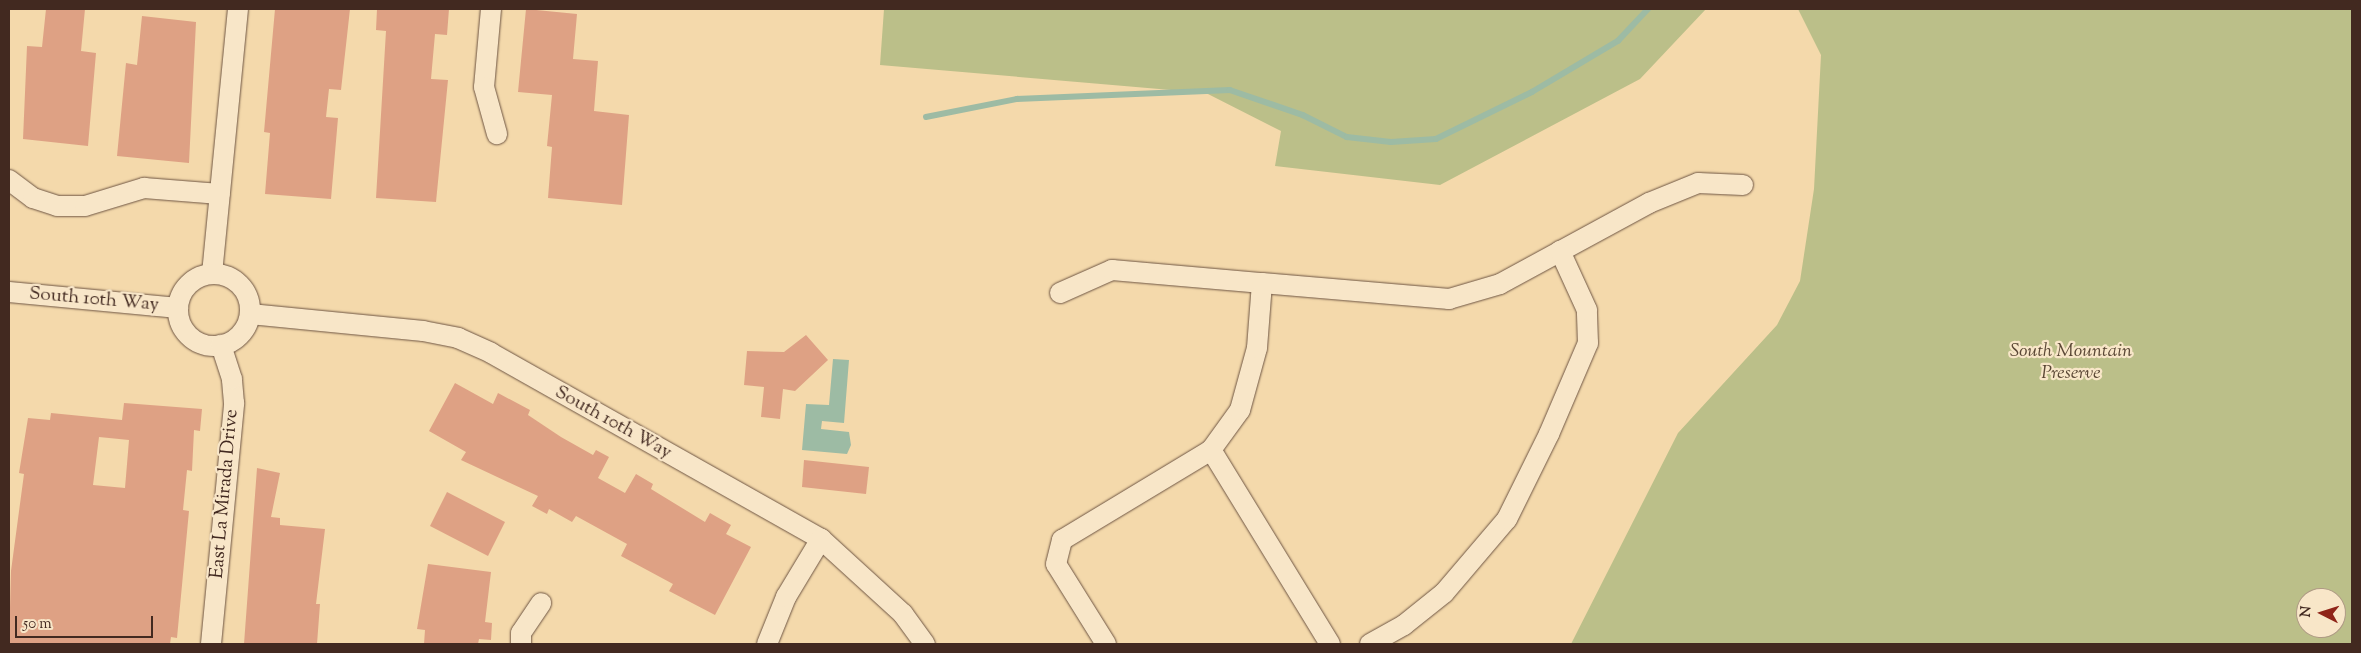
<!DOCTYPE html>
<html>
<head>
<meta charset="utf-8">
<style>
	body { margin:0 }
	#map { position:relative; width:2361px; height:653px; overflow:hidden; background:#f4d9ab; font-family:"Sorts Mill Goudy",serif }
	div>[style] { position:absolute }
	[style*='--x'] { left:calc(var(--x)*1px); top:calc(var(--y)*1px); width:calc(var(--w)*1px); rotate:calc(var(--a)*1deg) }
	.green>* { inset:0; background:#bbbf89 }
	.water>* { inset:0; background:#9dbba4 }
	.stream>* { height:5.5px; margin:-2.75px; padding:0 2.75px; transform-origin:2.75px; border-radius:2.75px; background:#9dbba4 }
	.building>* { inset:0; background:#dea184 }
	.roads { filter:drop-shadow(0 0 1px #6e5543) drop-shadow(0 0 1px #6e5543) }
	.minor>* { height:20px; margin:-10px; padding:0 10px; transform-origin:10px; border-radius:10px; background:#f8e6c8 }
	.minor>.ring { margin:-10px; padding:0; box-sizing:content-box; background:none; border:20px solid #f8e6c8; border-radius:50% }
	span { translate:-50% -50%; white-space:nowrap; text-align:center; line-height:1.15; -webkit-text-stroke:4.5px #f8e6c8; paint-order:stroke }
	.street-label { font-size:19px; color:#422920 }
	.park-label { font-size:19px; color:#5a4735; font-style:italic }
	.frame { position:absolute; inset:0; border:10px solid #422920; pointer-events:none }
	.north { position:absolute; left:2296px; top:588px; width:50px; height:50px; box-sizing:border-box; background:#f8e6c8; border:1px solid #af9a85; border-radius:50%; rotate:275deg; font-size:14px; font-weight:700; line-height:20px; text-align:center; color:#422920 }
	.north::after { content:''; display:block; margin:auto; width:18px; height:22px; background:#8f2418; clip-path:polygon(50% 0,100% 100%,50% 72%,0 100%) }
	.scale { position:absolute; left:15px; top:616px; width:138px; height:22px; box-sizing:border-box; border:2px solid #422920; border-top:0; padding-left:6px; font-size:15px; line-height:18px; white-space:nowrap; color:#422920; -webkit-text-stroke:4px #f8e6c8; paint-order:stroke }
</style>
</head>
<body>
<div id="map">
	<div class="green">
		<div style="clip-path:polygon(884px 9px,1706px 9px,1640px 79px,1440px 185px,1275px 166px,1281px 131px,1206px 93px,880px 65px)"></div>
		<div style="clip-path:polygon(evenodd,1798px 9px,2352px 9px,2352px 644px,1571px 644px,1678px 433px,1777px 325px,1800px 281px,1814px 189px,1821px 55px,1798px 9px,2306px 598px,2336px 598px,2336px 628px,2306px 628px,2306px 598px)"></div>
	</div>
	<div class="water">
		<div style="clip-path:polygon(833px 359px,849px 360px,844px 423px,822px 421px,821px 429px,849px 432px,851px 445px,847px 454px,802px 450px,806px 404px,829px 405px)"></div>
	</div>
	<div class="stream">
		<div style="--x:926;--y:117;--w:93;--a:-11.2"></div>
		<div style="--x:1017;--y:99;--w:213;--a:-2.4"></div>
		<div style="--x:1230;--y:90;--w:77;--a:18.9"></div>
		<div style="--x:1303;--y:115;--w:49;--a:26.6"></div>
		<div style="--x:1347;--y:137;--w:44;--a:6.5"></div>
		<div style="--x:1391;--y:142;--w:45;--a:-3.8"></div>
		<div style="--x:1436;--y:139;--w:107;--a:-26.1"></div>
		<div style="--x:1532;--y:92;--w:100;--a:-30.7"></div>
		<div style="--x:1618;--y:41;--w:44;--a:-46.8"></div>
	</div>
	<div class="building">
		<div style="clip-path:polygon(46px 9px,85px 9px,81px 51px,96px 53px,88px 146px,23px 139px,27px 46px,42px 47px)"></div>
		<div style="clip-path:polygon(275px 9px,350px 9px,341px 90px,329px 89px,326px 117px,338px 118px,331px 199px,265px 194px,270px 133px,264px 132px)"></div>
		<div style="clip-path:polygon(377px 9px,449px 9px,447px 35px,435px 34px,431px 79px,448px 80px,436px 202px,376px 198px,386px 31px,376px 30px)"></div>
		<div style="clip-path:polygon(526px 9px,577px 14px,573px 59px,598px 61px,594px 111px,629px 115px,622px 205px,548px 198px,552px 147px,547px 146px,552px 95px,518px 92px)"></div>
		<div style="clip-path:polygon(142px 16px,196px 22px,189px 163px,117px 156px,126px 63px,137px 65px)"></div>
		<div style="clip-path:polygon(806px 335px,828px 360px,795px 391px,783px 389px,780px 419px,761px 417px,764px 387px,744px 385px,747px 351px,784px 352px)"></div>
		<div style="clip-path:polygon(455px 383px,493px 404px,498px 393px,530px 410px,528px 415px,561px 437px,593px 455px,596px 450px,609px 457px,598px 478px,625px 493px,636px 474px,653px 484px,651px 489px,705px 522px,710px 513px,731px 525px,726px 534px,751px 547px,715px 615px,669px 591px,673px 584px,621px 556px,627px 544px,576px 516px,572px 522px,549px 509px,547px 514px,532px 506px,538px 496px,461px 460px,466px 452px,429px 431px)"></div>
		<div style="clip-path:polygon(evenodd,124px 403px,202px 409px,200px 431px,194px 430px,192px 471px,187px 470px,183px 510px,189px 511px,177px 638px,171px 637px,170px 644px,9px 644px,11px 571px,24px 474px,19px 473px,28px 418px,50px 420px,51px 413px,122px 420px,124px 403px,99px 437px,129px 440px,125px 488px,93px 485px,99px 437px)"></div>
		<div style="clip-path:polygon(804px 460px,869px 467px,866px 494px,802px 487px)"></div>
		<div style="clip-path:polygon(257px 468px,280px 473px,271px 517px,280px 518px,280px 525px,325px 529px,316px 604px,320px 604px,317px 644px,244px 644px)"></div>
		<div style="clip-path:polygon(447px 492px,505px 522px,488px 556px,430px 526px)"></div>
		<div style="clip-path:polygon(428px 564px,491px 572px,485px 622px,492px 623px,491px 640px,479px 639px,478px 644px,424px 644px,425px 630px,417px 629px)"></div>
	</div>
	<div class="roads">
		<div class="minor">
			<div style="--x:491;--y:9;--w:78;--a:95.1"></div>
			<div style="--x:484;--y:87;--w:49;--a:74.5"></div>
			<div style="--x:9;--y:180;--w:30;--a:37"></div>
			<div style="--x:33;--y:198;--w:25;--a:18"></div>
			<div style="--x:57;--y:206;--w:28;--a:0"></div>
			<div style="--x:85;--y:206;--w:62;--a:-17"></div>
			<div style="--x:144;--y:188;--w:76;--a:4.5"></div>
			<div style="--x:212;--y:274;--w:266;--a:-84.4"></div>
			<div class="ring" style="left:178px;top:274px;width:52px;height:52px"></div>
			<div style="--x:9;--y:292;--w:170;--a:5.4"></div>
			<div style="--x:1060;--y:293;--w:57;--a:-23.9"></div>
			<div style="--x:1112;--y:270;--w:151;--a:5"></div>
			<div style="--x:250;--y:314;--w:174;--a:5.6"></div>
			<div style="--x:423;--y:331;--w:36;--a:11"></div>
			<div style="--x:458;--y:338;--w:36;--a:24"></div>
			<div style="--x:491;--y:353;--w:379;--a:29.4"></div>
			<div style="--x:821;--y:539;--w:111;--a:42.4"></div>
			<div style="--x:903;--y:614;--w:37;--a:54"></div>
			<div style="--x:211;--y:644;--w:242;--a:-84.5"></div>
			<div style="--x:234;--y:403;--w:24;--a:-95"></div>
			<div style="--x:232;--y:379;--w:36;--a:-108"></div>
			<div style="--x:521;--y:644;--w:11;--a:-90"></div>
			<div style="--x:521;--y:633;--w:36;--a:-56"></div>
			<div style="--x:767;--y:644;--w:51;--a:-68"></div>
			<div style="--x:786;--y:597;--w:68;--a:-58.9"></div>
			<div style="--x:1106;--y:644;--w:94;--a:-122"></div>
			<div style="--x:1056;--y:564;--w:25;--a:-76"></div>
			<div style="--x:1062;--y:540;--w:174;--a:-31.1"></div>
			<div style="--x:1330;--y:644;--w:228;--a:-121.5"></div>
			<div style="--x:1211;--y:450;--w:49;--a:-54.1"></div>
			<div style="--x:1240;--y:410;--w:64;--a:-74.7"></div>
			<div style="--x:1257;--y:348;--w:65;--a:-85.6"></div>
			<div style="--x:1262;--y:283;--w:188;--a:4.9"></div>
			<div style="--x:1449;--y:299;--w:53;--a:-16.4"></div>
			<div style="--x:1500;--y:284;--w:170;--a:-28.5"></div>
			<div style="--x:1649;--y:203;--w:53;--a:-22.2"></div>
			<div style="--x:1698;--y:183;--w:45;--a:2.5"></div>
			<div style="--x:1370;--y:644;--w:39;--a:-29"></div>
			<div style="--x:1404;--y:625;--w:51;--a:-38.7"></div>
			<div style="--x:1444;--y:593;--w:97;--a:-49.6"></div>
			<div style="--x:1507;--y:519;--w:95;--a:-63.7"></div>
			<div style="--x:1549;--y:434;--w:99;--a:-66.8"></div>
			<div style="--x:1588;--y:343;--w:33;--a:-92"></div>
			<div style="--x:1587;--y:310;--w:65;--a:-114.6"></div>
		</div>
	</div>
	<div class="street-label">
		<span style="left:94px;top:300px;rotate:5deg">South 10th Way</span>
		<span style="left:613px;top:423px;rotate:29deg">South 10th Way</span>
		<span style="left:225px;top:494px;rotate:-85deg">East La Mirada Drive</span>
	</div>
	<div class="park-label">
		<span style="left:2071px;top:363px">South Mountain<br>Preserve</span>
	</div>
	<div class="frame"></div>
	<div class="north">N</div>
	<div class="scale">50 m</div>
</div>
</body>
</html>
